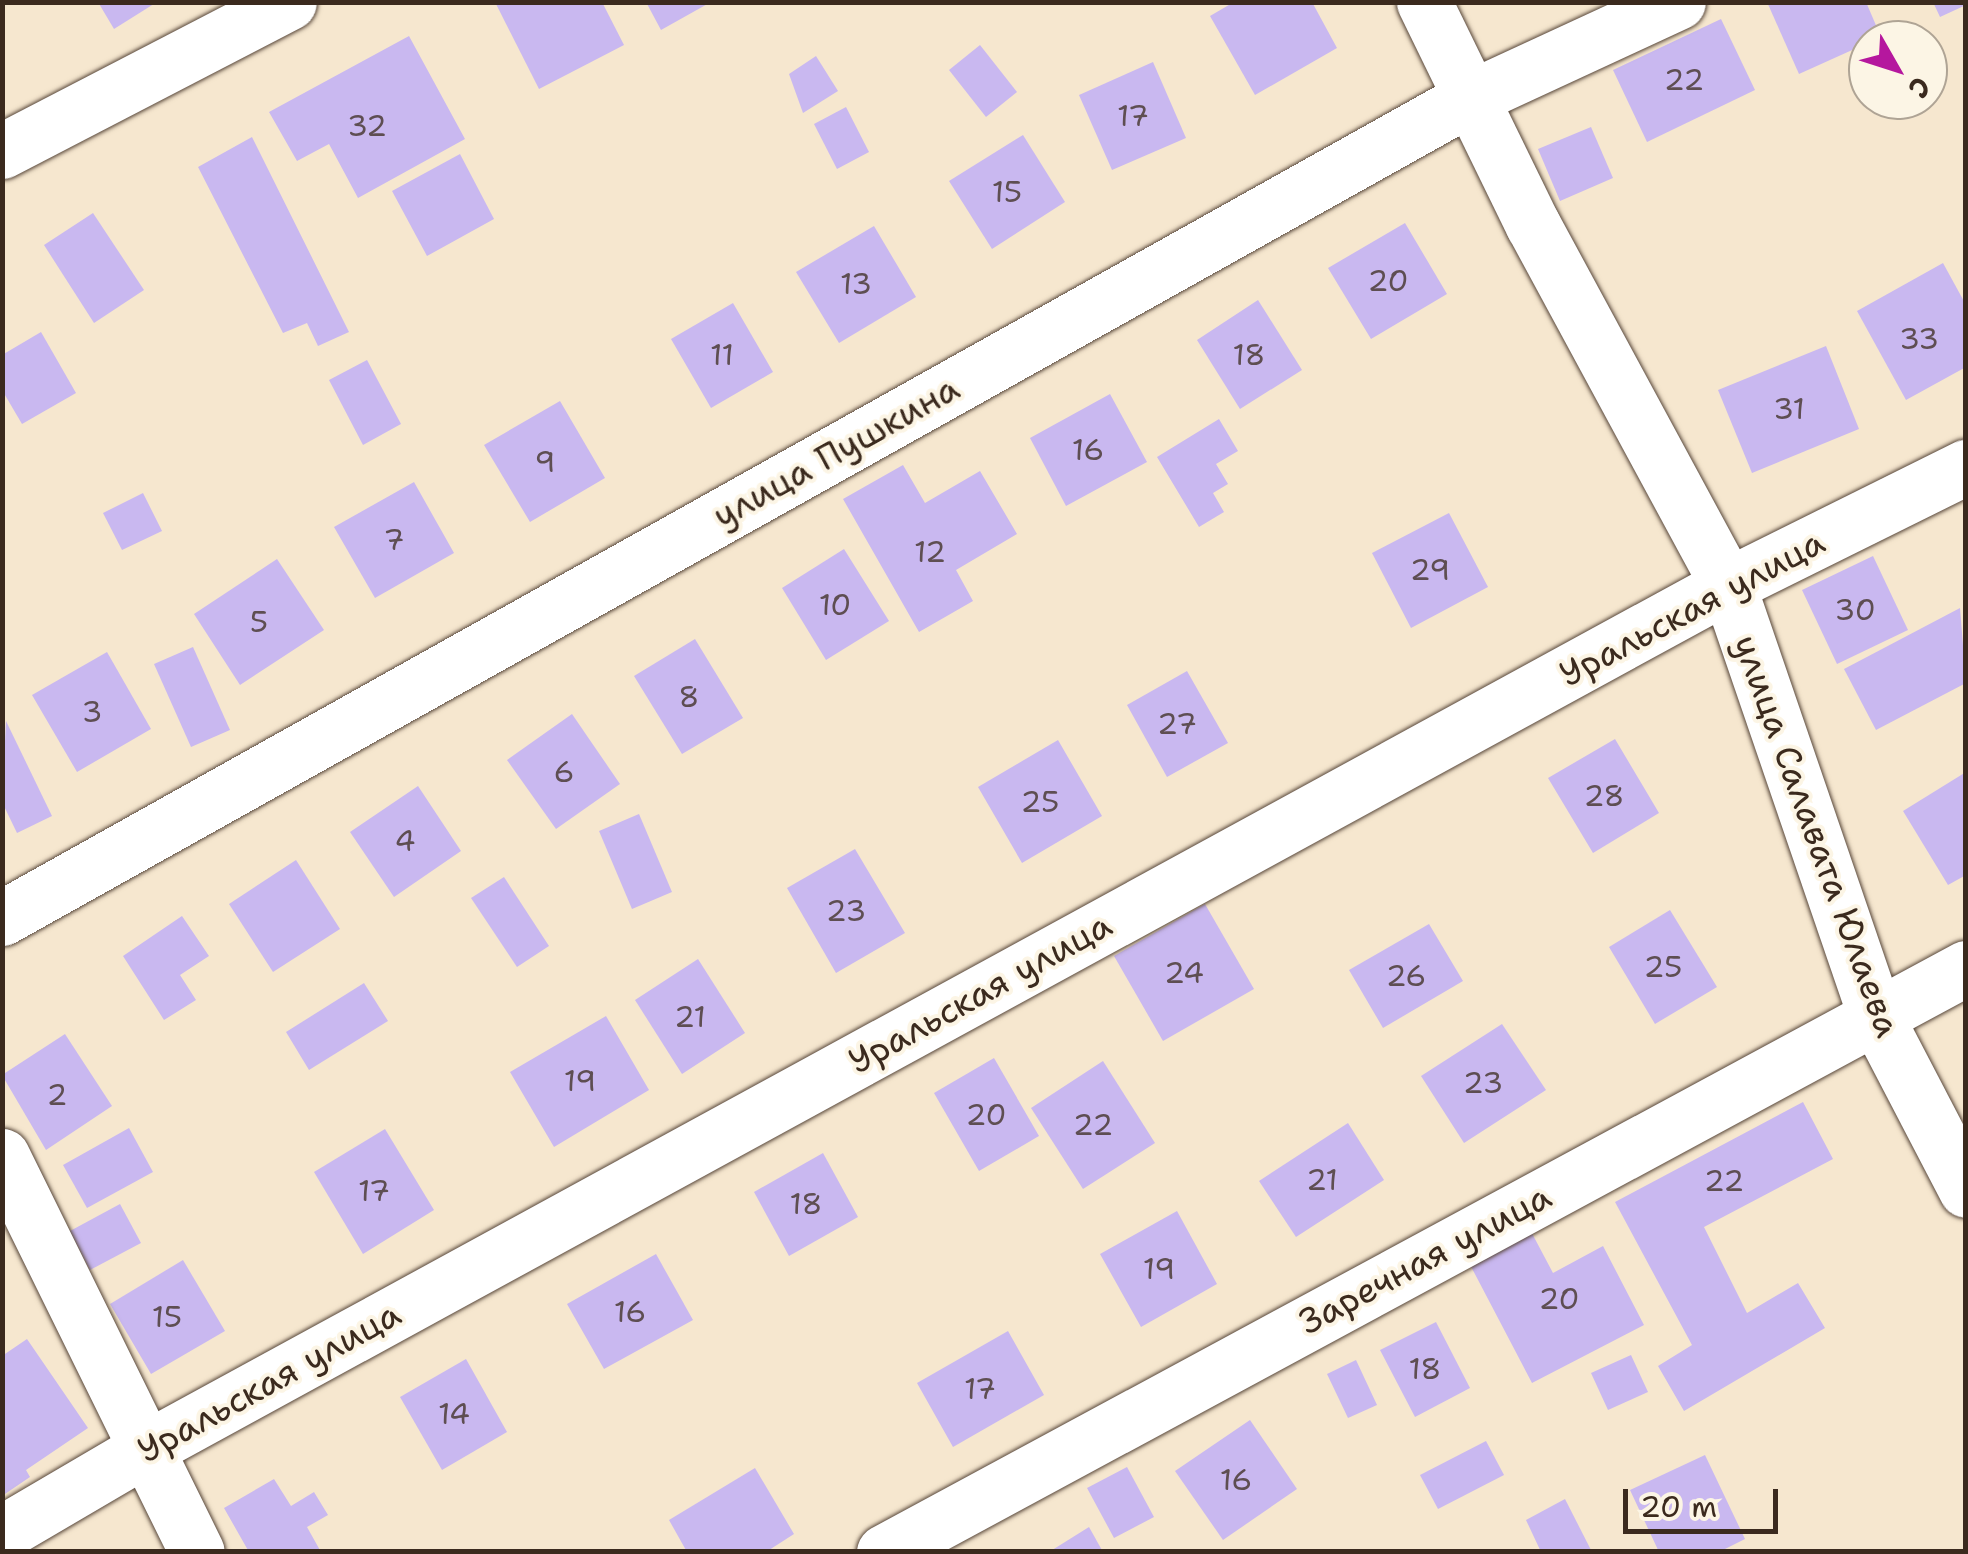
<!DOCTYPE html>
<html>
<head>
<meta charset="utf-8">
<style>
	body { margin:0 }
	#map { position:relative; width:1968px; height:1554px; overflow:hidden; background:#f6e7cf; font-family:"Shantell Sans",sans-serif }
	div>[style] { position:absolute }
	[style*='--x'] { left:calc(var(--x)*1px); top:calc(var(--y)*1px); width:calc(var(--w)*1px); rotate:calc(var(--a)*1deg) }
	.building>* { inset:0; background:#c9b8f0 }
	.roads { filter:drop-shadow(0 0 2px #574639) drop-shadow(0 0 2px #574639) }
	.minor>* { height:55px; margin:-27.5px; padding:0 27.5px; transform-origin:27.5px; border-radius:27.5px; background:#fff }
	span { translate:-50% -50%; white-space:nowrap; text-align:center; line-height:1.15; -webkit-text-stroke:8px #fcf5e5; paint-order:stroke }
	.number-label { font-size:30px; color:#5e4e52 }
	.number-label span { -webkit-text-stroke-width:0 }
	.street-label { font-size:35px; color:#3b2a1e }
	.frame { position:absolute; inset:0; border:5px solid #3b2a1e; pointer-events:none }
	.north { position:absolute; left:1848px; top:20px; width:100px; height:100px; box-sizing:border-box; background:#fcf5e5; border:2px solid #afa495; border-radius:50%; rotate:129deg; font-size:28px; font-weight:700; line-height:40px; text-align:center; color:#3b2a1e }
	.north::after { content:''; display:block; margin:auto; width:35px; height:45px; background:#b5179e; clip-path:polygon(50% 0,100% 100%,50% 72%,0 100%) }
	.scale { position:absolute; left:1623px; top:1489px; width:155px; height:45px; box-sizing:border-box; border:5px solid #3b2a1e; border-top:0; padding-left:12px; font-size:30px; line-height:35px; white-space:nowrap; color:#3b2a1e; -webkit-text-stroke:8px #fcf5e5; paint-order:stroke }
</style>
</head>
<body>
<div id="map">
	<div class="building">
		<div style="clip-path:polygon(98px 2px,157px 2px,114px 29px)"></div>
		<div style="clip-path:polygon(495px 2px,602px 2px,624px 45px,539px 89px)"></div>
		<div style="clip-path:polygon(646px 2px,711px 2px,661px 30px)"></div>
		<div style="clip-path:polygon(1234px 2px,1312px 2px,1337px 48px,1255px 95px,1210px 16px)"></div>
		<div style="clip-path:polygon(1767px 2px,1866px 2px,1881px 37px,1799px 74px)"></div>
		<div style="clip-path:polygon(1933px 2px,1966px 2px,1966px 5px,1940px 17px)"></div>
		<div style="clip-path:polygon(1721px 19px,1755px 90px,1647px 142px,1613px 70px)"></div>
		<div style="clip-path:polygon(409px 36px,465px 139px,358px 198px,329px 144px,297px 161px,269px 112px)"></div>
		<div style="clip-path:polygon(980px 45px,1017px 92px,986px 117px,949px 70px)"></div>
		<div style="clip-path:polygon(816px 56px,838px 91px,803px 113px,789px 74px)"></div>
		<div style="clip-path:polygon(1153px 62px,1186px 138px,1112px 170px,1079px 95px)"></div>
		<div style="clip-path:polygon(846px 107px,869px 152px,837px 169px,814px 124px)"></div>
		<div style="clip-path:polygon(1591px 127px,1613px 178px,1560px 201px,1538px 149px)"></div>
		<div style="clip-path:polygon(1023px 135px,1065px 202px,992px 249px,949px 181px)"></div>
		<div style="clip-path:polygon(252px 137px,349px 332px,318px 346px,307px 323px,283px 333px,198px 167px)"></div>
		<div style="clip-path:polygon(460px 154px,494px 219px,427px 256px,392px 191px)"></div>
		<div style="clip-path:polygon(93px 213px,144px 290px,94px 323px,44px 245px)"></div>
		<div style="clip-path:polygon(1405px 223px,1447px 294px,1371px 339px,1328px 268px)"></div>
		<div style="clip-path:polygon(874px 226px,916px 297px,839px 343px,796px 272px)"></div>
		<div style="clip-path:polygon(1943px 263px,1966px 305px,1966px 367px,1906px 400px,1857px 311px)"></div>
		<div style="clip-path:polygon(1258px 300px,1302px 370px,1240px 409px,1197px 340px)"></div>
		<div style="clip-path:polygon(733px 303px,773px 372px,711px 408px,671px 339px)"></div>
		<div style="clip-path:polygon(41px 332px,76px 393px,22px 424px,2px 390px,2px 355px)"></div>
		<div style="clip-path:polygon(1826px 346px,1859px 429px,1752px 473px,1718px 390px)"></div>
		<div style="clip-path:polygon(367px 360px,401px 424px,363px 445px,329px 380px)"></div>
		<div style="clip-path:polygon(1110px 394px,1147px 462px,1066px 506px,1030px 438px)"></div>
		<div style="clip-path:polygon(560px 401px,605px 478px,530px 522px,484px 445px)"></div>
		<div style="clip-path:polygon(1219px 419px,1238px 451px,1216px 464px,1228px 484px,1213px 493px,1224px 512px,1199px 527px,1157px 457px)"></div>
		<div style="clip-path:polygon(903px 465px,925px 503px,980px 471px,1017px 534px,956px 570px,973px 601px,919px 632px,843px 499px)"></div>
		<div style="clip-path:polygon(414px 482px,454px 553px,375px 598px,334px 527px)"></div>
		<div style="clip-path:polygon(143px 493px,162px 531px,122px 550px,103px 513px)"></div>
		<div style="clip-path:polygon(1449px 513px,1488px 587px,1411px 628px,1372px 553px)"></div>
		<div style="clip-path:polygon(844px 549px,889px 621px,826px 660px,782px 588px)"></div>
		<div style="clip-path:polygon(1873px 556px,1908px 630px,1837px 664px,1802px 590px)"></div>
		<div style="clip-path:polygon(277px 559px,324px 630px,240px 685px,194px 614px)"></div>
		<div style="clip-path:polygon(1960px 608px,1966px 683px,1876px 730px,1844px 669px)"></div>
		<div style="clip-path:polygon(695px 639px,743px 718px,682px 754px,634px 676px)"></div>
		<div style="clip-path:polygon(193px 647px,230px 730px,191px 747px,154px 664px)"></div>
		<div style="clip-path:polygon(107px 652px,151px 729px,77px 772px,32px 695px)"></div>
		<div style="clip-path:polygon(1187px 671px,1228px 743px,1167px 777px,1127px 705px)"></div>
		<div style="clip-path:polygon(572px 714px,620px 784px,556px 829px,507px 760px)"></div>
		<div style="clip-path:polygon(6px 721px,52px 816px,17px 833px,2px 802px)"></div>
		<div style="clip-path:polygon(1615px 739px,1659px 813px,1593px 853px,1548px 778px)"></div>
		<div style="clip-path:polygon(1058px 740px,1102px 816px,1022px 863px,978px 787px)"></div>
		<div style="clip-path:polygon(1966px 772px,1966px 875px,1948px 885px,1903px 811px)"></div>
		<div style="clip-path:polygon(418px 786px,461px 851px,394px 897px,350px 832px)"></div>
		<div style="clip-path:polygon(639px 814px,672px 892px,632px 909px,599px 831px)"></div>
		<div style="clip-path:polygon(855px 849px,905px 933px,836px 973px,787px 888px)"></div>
		<div style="clip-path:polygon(296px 860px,340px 929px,273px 972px,229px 904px)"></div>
		<div style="clip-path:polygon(504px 877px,549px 946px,517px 967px,471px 898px)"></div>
		<div style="clip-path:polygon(1205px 904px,1254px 989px,1163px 1041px,1114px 956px)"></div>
		<div style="clip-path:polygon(1670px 910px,1717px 987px,1655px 1024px,1609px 947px)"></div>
		<div style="clip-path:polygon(182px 916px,209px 956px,180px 975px,196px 1000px,164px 1020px,123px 956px)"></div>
		<div style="clip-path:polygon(1429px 924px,1463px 981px,1383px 1028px,1349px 970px)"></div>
		<div style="clip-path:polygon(698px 959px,745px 1033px,682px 1074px,635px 1000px)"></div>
		<div style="clip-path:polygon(364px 983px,388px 1021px,309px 1070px,286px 1032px)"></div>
		<div style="clip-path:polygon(606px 1016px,649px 1090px,554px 1147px,510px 1072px)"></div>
		<div style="clip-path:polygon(1502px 1024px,1546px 1090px,1464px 1143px,1421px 1076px)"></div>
		<div style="clip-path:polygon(65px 1034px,112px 1106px,46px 1150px,2px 1075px)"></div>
		<div style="clip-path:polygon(994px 1058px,1039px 1136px,979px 1171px,934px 1093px)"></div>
		<div style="clip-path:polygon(1103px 1061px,1155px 1143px,1083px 1189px,1031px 1108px)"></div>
		<div style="clip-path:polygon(1803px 1102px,1833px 1159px,1704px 1227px,1747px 1313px,1798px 1283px,1825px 1328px,1684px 1411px,1658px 1366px,1692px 1345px,1615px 1202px)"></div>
		<div style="clip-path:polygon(1348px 1123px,1384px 1180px,1296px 1237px,1259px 1181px)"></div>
		<div style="clip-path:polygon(129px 1128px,153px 1172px,87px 1208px,63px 1165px)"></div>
		<div style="clip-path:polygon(385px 1129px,434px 1210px,363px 1254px,314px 1172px)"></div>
		<div style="clip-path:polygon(823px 1153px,858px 1217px,789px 1256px,754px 1192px)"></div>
		<div style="clip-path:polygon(120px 1204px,141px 1243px,90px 1270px,70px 1231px)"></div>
		<div style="clip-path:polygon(1177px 1211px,1217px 1284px,1141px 1327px,1100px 1254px)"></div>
		<div style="clip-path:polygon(1526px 1222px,1553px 1273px,1603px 1246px,1644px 1325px,1532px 1383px,1466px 1257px)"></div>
		<div style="clip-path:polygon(656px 1254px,693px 1320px,604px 1369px,567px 1304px)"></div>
		<div style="clip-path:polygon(183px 1260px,225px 1331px,151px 1374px,110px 1304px)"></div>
		<div style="clip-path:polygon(1436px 1322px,1470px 1388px,1415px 1417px,1380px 1350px)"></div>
		<div style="clip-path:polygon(1008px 1331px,1044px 1395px,953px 1447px,917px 1383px)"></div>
		<div style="clip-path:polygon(27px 1339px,88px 1428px,26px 1470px,30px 1477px,2px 1496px,2px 1356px)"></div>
		<div style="clip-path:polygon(1631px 1355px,1648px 1392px,1608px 1410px,1591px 1373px)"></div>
		<div style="clip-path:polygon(466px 1359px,507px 1432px,442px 1470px,400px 1397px)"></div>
		<div style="clip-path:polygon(1356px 1360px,1377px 1405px,1348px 1418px,1327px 1374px)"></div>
		<div style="clip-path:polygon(1250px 1420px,1297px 1489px,1223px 1540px,1175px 1471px)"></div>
		<div style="clip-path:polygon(1486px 1441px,1504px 1475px,1438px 1509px,1420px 1475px)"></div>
		<div style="clip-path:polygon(1705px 1455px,1745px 1539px,1719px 1552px,1659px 1552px,1630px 1490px)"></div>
		<div style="clip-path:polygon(1127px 1467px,1154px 1517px,1114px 1538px,1087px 1488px)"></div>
		<div style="clip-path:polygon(755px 1468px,794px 1534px,766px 1552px,687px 1552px,669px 1520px)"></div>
		<div style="clip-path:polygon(274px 1479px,291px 1506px,314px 1492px,328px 1515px,307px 1527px,321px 1552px,249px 1552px,224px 1508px)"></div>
		<div style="clip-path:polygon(1565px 1499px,1592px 1552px,1541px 1552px,1526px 1520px)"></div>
		<div style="clip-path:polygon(1089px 1527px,1103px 1552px,1049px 1552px)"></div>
	</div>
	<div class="roads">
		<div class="minor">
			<div style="--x:1424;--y:2;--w:248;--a:64"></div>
			<div style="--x:1533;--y:225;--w:409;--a:61.6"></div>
			<div style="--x:1728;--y:585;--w:454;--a:71.1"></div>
			<div style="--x:1875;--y:1015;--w:197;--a:62.5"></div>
			<div style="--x:2;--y:151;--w:323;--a:-27.4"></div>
			<div style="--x:2;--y:918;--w:1681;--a:-29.19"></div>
			<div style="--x:1470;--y:98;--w:229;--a:-24.8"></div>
			<div style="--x:2;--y:1156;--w:441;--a:63.8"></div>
			<div style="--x:2;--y:1533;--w:168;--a:-30.4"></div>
			<div style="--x:147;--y:1448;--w:1801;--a:-28.63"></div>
			<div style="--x:1728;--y:585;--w:266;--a:-26.4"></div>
			<div style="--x:884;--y:1552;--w:1230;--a:-28.36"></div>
		</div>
	</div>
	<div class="number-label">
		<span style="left:1684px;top:80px">22</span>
		<span style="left:1133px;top:116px">17</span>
		<span style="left:367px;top:126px">32</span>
		<span style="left:1007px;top:192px">15</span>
		<span style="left:1388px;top:281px">20</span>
		<span style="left:856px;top:284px">13</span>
		<span style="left:1919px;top:339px">33</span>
		<span style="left:722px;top:355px">11</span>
		<span style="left:1249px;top:355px">18</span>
		<span style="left:1789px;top:409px">31</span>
		<span style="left:1088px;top:450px">16</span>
		<span style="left:545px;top:462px">9</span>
		<span style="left:394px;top:540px">7</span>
		<span style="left:930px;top:552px">12</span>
		<span style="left:1430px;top:570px">29</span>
		<span style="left:835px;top:605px">10</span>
		<span style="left:1855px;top:610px">30</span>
		<span style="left:259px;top:622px">5</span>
		<span style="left:689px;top:697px">8</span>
		<span style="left:92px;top:712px">3</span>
		<span style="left:1177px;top:724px">27</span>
		<span style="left:564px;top:772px">6</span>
		<span style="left:1604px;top:796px">28</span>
		<span style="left:1040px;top:802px">25</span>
		<span style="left:405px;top:841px">4</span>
		<span style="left:846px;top:911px">23</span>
		<span style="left:1663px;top:967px">25</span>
		<span style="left:1184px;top:973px">24</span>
		<span style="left:1406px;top:976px">26</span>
		<span style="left:690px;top:1017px">21</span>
		<span style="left:580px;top:1081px">19</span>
		<span style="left:1483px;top:1083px">23</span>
		<span style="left:57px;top:1095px">2</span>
		<span style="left:986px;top:1115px">20</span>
		<span style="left:1093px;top:1125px">22</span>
		<span style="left:1322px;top:1180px">21</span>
		<span style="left:1724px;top:1181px">22</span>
		<span style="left:374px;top:1191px">17</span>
		<span style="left:806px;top:1204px">18</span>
		<span style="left:1159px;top:1269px">19</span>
		<span style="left:1559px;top:1299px">20</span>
		<span style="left:630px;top:1312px">16</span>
		<span style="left:167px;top:1317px">15</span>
		<span style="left:1425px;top:1369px">18</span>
		<span style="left:980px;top:1389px">17</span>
		<span style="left:454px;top:1414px">14</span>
		<span style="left:1236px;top:1480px">16</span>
	</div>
	<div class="street-label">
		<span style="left:836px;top:452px;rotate:-29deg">улица Пушкина</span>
		<span style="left:1692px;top:608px;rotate:-28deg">Уральская улица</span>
		<span style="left:1817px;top:836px;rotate:70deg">улица Салавата Юлаева</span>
		<span style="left:980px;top:993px;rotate:-29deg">Уральская улица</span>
		<span style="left:1425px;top:1259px;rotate:-28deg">Заречная улица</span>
		<span style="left:269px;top:1382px;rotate:-29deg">Уральская улица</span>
	</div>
	<div class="frame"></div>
	<div class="north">С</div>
	<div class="scale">20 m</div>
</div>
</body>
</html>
